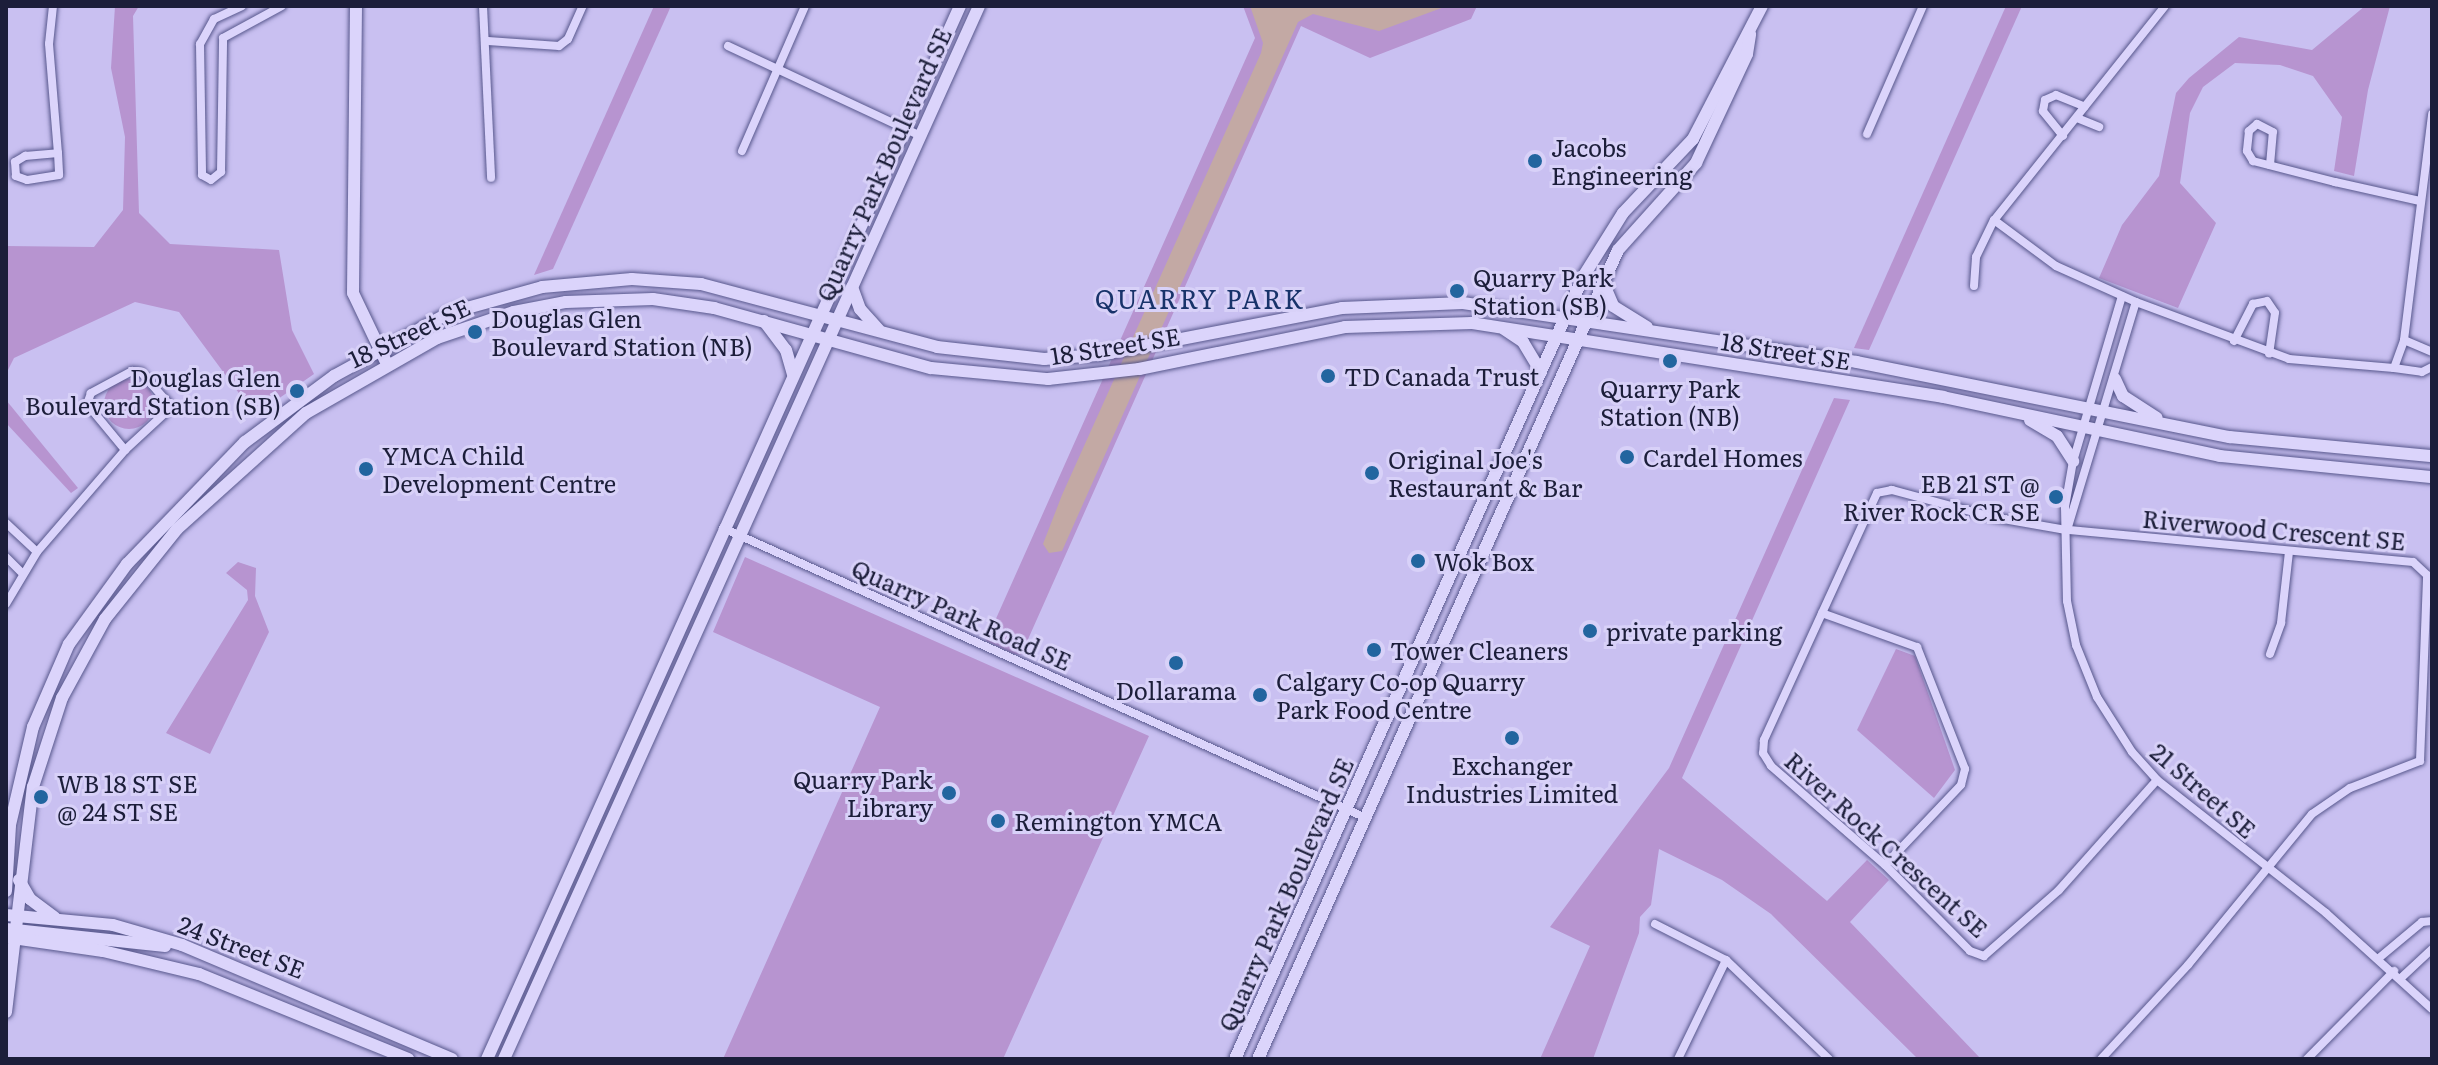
<!DOCTYPE html>
<html>
<head>
<meta charset="utf-8">
<style>
	body { margin:0 }
	#map { position:relative; width:2438px; height:1065px; overflow:hidden; background:#c9c0f1; font-family:Literata,serif }
	div>[style] { position:absolute }
	[style*='--x'] { left:calc(var(--x)*1px); top:calc(var(--y)*1px); width:calc(var(--w)*1px); rotate:calc(var(--a)*1deg) }
	.green>* { inset:0; background:#b794d0 }
	.round { border-radius:50% }
	.water>* { inset:0; background:#c3a9a4 }
	.roads { filter:drop-shadow(0 0 2px #57578c) drop-shadow(0 0 2px #57578c) }
	.street>* { height:8px; margin:-4px; padding:0 4px; transform-origin:4px; border-radius:4px; background:#dbd4fb }
	.secondary>* { height:12px; margin:-6px; padding:0 6px; transform-origin:6px; border-radius:6px; background:#dbd4fb }
	.dots>* { width:22px; height:22px; translate:-50% -50%; box-sizing:border-box; border:4px solid #d8d1f8; border-radius:50% }
	span { translate:-50% -50%; white-space:nowrap; text-align:center; line-height:1.15; -webkit-text-stroke:6px #d8d1f8; paint-order:stroke }
	.poi-label { font-size:24px; color:#1c1e3a }
	.left { translate:0 -50%; text-align:left }
	.right { translate:-100% -50%; text-align:right }
	.street-label { font-size:24px; color:#1c1e3a }
	.neighbourhood-label { font-size:26px; color:#18336a; letter-spacing:2px }
	.frame { position:absolute; inset:0; border:8px solid #1c1e3a; pointer-events:none }
</style>
</head>
<body>
<div id="map">
	<div class="green">
		<div style="clip-path:polygon(115px 6px,139px 6px,133px 16px,139px 213px,170px 244px,279px 250px,292px 330px,314px 374px,255px 415px,179px 312px,135px 302px,14px 358px,6px 374px,6px 246px,94px 247px,123px 210px,125px 137px,111px 68px)"></div>
		<div style="clip-path:polygon(654px 6px,671px 6px,553px 269px,534px 275px)"></div>
		<div style="clip-path:polygon(1243px 6px,1477px 6px,1471px 19px,1370px 58px,1301px 26px,1021px 655px,1014px 654px,986px 641px,1255px 38px)"></div>
		<div style="clip-path:polygon(2006px 6px,2022px 6px,1869px 350px,1854px 348px)"></div>
		<div style="clip-path:polygon(2365px 6px,2390px 6px,2368px 90px,2354px 176px,2334px 171px,2342px 117px,2313px 76px,2280px 65px,2235px 63px,2203px 87px,2190px 113px,2180px 183px,2216px 223px,2178px 308px,2099px 278px,2122px 225px,2159px 176px,2176px 93px,2189px 78px,2239px 37px,2312px 50px)"></div>
		<div class="round" style="left:104px;top:379px;width:50px;height:50px"></div>
		<div style="clip-path:polygon(1834px 398px,1850px 400px,1682px 778px,1827px 901px,1867px 860px,1889px 880px,1850px 922px,1981px 1059px,1918px 1059px,1771px 914px,1722px 880px,1659px 849px,1651px 905px,1640px 917px,1639px 933px,1593px 1059px,1540px 1059px,1590px 946px,1550px 927px,1669px 768px)"></div>
		<div style="clip-path:polygon(6px 400px,78px 488px,71px 493px,6px 423px)"></div>
		<div style="clip-path:polygon(745px 557px,1149px 736px,1003px 1059px,723px 1059px,880px 707px,713px 632px)"></div>
		<div style="clip-path:polygon(238px 562px,256px 568px,255px 596px,269px 632px,210px 754px,166px 733px,248px 600px,247px 590px,226px 573px)"></div>
		<div style="clip-path:polygon(1896px 649px,1915px 656px,1955px 770px,1934px 798px,1857px 730px)"></div>
	</div>
	<div class="water">
		<div style="clip-path:polygon(1250px 6px,1447px 6px,1379px 31px,1313px 14px,1298px 22px,1062px 551px,1049px 553px,1043px 544px,1062px 495px,1261px 53px,1263px 43px)"></div>
	</div>
	<div class="roads">
		<div class="street">
			<div style="--x:53;--y:6;--w:38;--a:96"></div>
			<div style="--x:49;--y:44;--w:109;--a:85.3"></div>
			<div style="--x:58;--y:153;--w:22;--a:87"></div>
			<div style="--x:59;--y:175;--w:32;--a:171"></div>
			<div style="--x:27;--y:180;--w:12;--a:-160"></div>
			<div style="--x:16;--y:176;--w:14;--a:-94"></div>
			<div style="--x:15;--y:162;--w:12;--a:-31"></div>
			<div style="--x:25;--y:156;--w:33;--a:-5"></div>
			<div style="--x:242;--y:6;--w:31;--a:155"></div>
			<div style="--x:214;--y:19;--w:29;--a:119"></div>
			<div style="--x:200;--y:44;--w:131;--a:89.1"></div>
			<div style="--x:202;--y:175;--w:10;--a:29"></div>
			<div style="--x:211;--y:180;--w:13;--a:-39"></div>
			<div style="--x:221;--y:172;--w:134;--a:-89.1"></div>
			<div style="--x:223;--y:38;--w:67;--a:-28.5"></div>
			<div style="--x:483;--y:6;--w:172;--a:87.3"></div>
			<div style="--x:2165;--y:6;--w:274;--a:128.6"></div>
			<div style="--x:1994;--y:220;--w:77;--a:36.6"></div>
			<div style="--x:2056;--y:266;--w:88;--a:24.2"></div>
			<div style="--x:2136;--y:302;--w:163;--a:20.4"></div>
			<div style="--x:2289;--y:359;--w:105;--a:4.9"></div>
			<div style="--x:2394;--y:368;--w:30;--a:-70"></div>
			<div style="--x:2404;--y:340;--w:228;--a:-82.9"></div>
			<div style="--x:488;--y:41;--w:71;--a:4"></div>
			<div style="--x:559;--y:46;--w:11;--a:-38"></div>
			<div style="--x:568;--y:39;--w:36;--a:-66"></div>
			<div style="--x:728;--y:46;--w:213;--a:25"></div>
			<div style="--x:2077;--y:118;--w:24;--a:22"></div>
			<div style="--x:1867;--y:134;--w:140;--a:-66.4"></div>
			<div style="--x:2063;--y:136;--w:32;--a:-129"></div>
			<div style="--x:2043;--y:111;--w:11;--a:-80"></div>
			<div style="--x:2045;--y:100;--w:12;--a:-24"></div>
			<div style="--x:2056;--y:95;--w:31;--a:22"></div>
			<div style="--x:742;--y:151;--w:158;--a:-66.5"></div>
			<div style="--x:2270;--y:165;--w:33;--a:-85"></div>
			<div style="--x:2273;--y:132;--w:18;--a:-153"></div>
			<div style="--x:2257;--y:124;--w:11;--a:139"></div>
			<div style="--x:2249;--y:131;--w:20;--a:96"></div>
			<div style="--x:2247;--y:151;--w:12;--a:59"></div>
			<div style="--x:2253;--y:161;--w:85;--a:14.4"></div>
			<div style="--x:2335;--y:182;--w:87;--a:12.6"></div>
			<div style="--x:1974;--y:286;--w:29;--a:-86"></div>
			<div style="--x:1976;--y:257;--w:41;--a:-64.1"></div>
			<div style="--x:2122;--y:296;--w:172;--a:106.5"></div>
			<div style="--x:2073;--y:461;--w:47;--a:99.9"></div>
			<div style="--x:2065;--y:507;--w:94;--a:88.8"></div>
			<div style="--x:2067;--y:601;--w:45;--a:78.4"></div>
			<div style="--x:2076;--y:645;--w:56;--a:68"></div>
			<div style="--x:2097;--y:697;--w:65;--a:57.5"></div>
			<div style="--x:2132;--y:752;--w:38;--a:48"></div>
			<div style="--x:2157;--y:780;--w:215;--a:38.2"></div>
			<div style="--x:2326;--y:913;--w:143;--a:42.2"></div>
			<div style="--x:2404;--y:340;--w:30;--a:23"></div>
			<div style="--x:2234;--y:341;--w:42;--a:-62.8"></div>
			<div style="--x:2253;--y:304;--w:14;--a:-12"></div>
			<div style="--x:2267;--y:301;--w:14;--a:56"></div>
			<div style="--x:2275;--y:313;--w:41;--a:98.3"></div>
			<div style="--x:2394;--y:368;--w:28;--a:8"></div>
			<div style="--x:2422;--y:372;--w:11;--a:-27"></div>
			<div style="--x:6;--y:523;--w:42;--a:43.1"></div>
			<div style="--x:723;--y:528;--w:703;--a:24.27"></div>
			<div style="--x:2067;--y:530;--w:238;--a:-73.2"></div>
			<div style="--x:6;--y:557;--w:23;--a:45"></div>
			<div style="--x:6;--y:604;--w:61;--a:-59.2"></div>
			<div style="--x:37;--y:552;--w:135;--a:-49.2"></div>
			<div style="--x:125;--y:450;--w:53;--a:-42.7"></div>
			<div style="--x:164;--y:414;--w:12;--a:-70"></div>
			<div style="--x:168;--y:403;--w:41;--a:-131.1"></div>
			<div style="--x:141;--y:372;--w:9;--a:-174"></div>
			<div style="--x:132;--y:371;--w:47;--a:151.8"></div>
			<div style="--x:91;--y:393;--w:12;--a:110"></div>
			<div style="--x:87;--y:404;--w:60;--a:50.4"></div>
			<div style="--x:1822;--y:613;--w:101;--a:19.7"></div>
			<div style="--x:1917;--y:647;--w:131;--a:68.5"></div>
			<div style="--x:1965;--y:769;--w:16;--a:104"></div>
			<div style="--x:1961;--y:785;--w:110;--a:133.5"></div>
			<div style="--x:2270;--y:654;--w:33;--a:-70"></div>
			<div style="--x:2281;--y:623;--w:71;--a:-83.6"></div>
			<div style="--x:1655;--y:924;--w:80;--a:26.9"></div>
			<div style="--x:2379;--y:958;--w:56;--a:-39.9"></div>
			<div style="--x:2422;--y:922;--w:10;--a:-6"></div>
			<div style="--x:2401;--y:978;--w:42;--a:-43.1"></div>
			<div style="--x:1678;--y:1059;--w:110;--a:-64.1"></div>
			<div style="--x:1726;--y:960;--w:143;--a:43.9"></div>
			<div style="--x:2101;--y:1059;--w:128;--a:-47.2"></div>
			<div style="--x:2188;--y:965;--w:195;--a:-50.6"></div>
			<div style="--x:2312;--y:814;--w:46;--a:-34.4"></div>
			<div style="--x:2350;--y:788;--w:75;--a:-21.1"></div>
			<div style="--x:2420;--y:761;--w:186;--a:-87.8"></div>
			<div style="--x:2427;--y:575;--w:19;--a:-137"></div>
			<div style="--x:2413;--y:562;--w:348;--a:-174.7"></div>
			<div style="--x:2066;--y:530;--w:75;--a:-170"></div>
			<div style="--x:1992;--y:517;--w:104;--a:-164.9"></div>
			<div style="--x:1892;--y:490;--w:15;--a:169"></div>
			<div style="--x:1877;--y:493;--w:272;--a:114.6"></div>
			<div style="--x:1764;--y:740;--w:13;--a:94"></div>
			<div style="--x:1763;--y:753;--w:15;--a:58"></div>
			<div style="--x:1771;--y:766;--w:151;--a:41"></div>
			<div style="--x:1885;--y:865;--w:121;--a:45.3"></div>
			<div style="--x:1970;--y:951;--w:15;--a:20"></div>
			<div style="--x:1984;--y:956;--w:100;--a:-41.3"></div>
			<div style="--x:2059;--y:890;--w:147;--a:-48.3"></div>
			<div style="--x:2307;--y:1059;--w:124;--a:-45.3"></div>
		</div>
		<div class="secondary">
			<div style="--x:356;--y:6;--w:287;--a:90.6"></div>
			<div style="--x:353;--y:293;--w:76;--a:64.4"></div>
			<div style="--x:1603;--y:282;--w:26;--a:67"></div>
			<div style="--x:1613;--y:306;--w:40;--a:32"></div>
			<div style="--x:852;--y:287;--w:23;--a:70"></div>
			<div style="--x:860;--y:309;--w:28;--a:48"></div>
			<div style="--x:764;--y:321;--w:36;--a:53"></div>
			<div style="--x:786;--y:350;--w:25;--a:74"></div>
			<div style="--x:1504;--y:329;--w:23;--a:34"></div>
			<div style="--x:1523;--y:342;--w:35;--a:59"></div>
			<div style="--x:2115;--y:379;--w:19;--a:65"></div>
			<div style="--x:2123;--y:396;--w:40;--a:32.9"></div>
			<div style="--x:2030;--y:420;--w:31;--a:31"></div>
			<div style="--x:2057;--y:436;--w:30;--a:57"></div>
			<div style="--x:19;--y:880;--w:22;--a:60"></div>
			<div style="--x:30;--y:899;--w:31;--a:37"></div>
			<div style="--x:6;--y:891;--w:66;--a:-86.5"></div>
			<div style="--x:10;--y:825;--w:101;--a:-76.8"></div>
			<div style="--x:33;--y:727;--w:90;--a:-66.6"></div>
			<div style="--x:69;--y:644;--w:99;--a:-54.1"></div>
			<div style="--x:127;--y:564;--w:170;--a:-46"></div>
			<div style="--x:245;--y:442;--w:111;--a:-36.6"></div>
			<div style="--x:334;--y:376;--w:131;--a:-28.7"></div>
			<div style="--x:449;--y:313;--w:97;--a:-15.6"></div>
			<div style="--x:542;--y:287;--w:90;--a:-5.1"></div>
			<div style="--x:632;--y:279;--w:69;--a:4.1"></div>
			<div style="--x:701;--y:284;--w:244;--a:14.9"></div>
			<div style="--x:937;--y:347;--w:108;--a:6.4"></div>
			<div style="--x:1044;--y:359;--w:54;--a:-4.2"></div>
			<div style="--x:1098;--y:355;--w:248;--a:-10.9"></div>
			<div style="--x:1342;--y:308;--w:121;--a:-2.4"></div>
			<div style="--x:1463;--y:303;--w:398;--a:8.5"></div>
			<div style="--x:1857;--y:362;--w:380;--a:11.4"></div>
			<div style="--x:2230;--y:437;--w:203;--a:5.4"></div>
			<div style="--x:6;--y:915;--w:107;--a:5.3"></div>
			<div style="--x:113;--y:925;--w:72;--a:16.2"></div>
			<div style="--x:182;--y:945;--w:293;--a:22.9"></div>
			<div style="--x:6;--y:929;--w:160;--a:6.1"></div>
			<div style="--x:6;--y:937;--w:98;--a:8.2"></div>
			<div style="--x:103;--y:951;--w:99;--a:13.5"></div>
			<div style="--x:199;--y:974;--w:226;--a:22.1"></div>
			<div style="--x:6;--y:1012;--w:227;--a:-83.2"></div>
			<div style="--x:33;--y:787;--w:94;--a:-72"></div>
			<div style="--x:62;--y:698;--w:90;--a:-61.4"></div>
			<div style="--x:105;--y:619;--w:115;--a:-51.3"></div>
			<div style="--x:177;--y:529;--w:173;--a:-42"></div>
			<div style="--x:306;--y:413;--w:151;--a:-29.8"></div>
			<div style="--x:437;--y:338;--w:81;--a:-18.7"></div>
			<div style="--x:514;--y:312;--w:53;--a:-10.9"></div>
			<div style="--x:566;--y:302;--w:87;--a:-2"></div>
			<div style="--x:653;--y:299;--w:62;--a:8.4"></div>
			<div style="--x:714;--y:308;--w:225;--a:15.5"></div>
			<div style="--x:931;--y:368;--w:118;--a:5.4"></div>
			<div style="--x:1048;--y:379;--w:92;--a:-6.3"></div>
			<div style="--x:1139;--y:369;--w:210;--a:-11.5"></div>
			<div style="--x:1345;--y:327;--w:127;--a:-1.8"></div>
			<div style="--x:1472;--y:323;--w:477;--a:8.9"></div>
			<div style="--x:1943;--y:397;--w:283;--a:12"></div>
			<div style="--x:2220;--y:456;--w:213;--a:5.7"></div>
			<div style="--x:487;--y:1059;--w:1154;--a:-65.81"></div>
			<div style="--x:504;--y:1059;--w:1155;--a:-65.72"></div>
			<div style="--x:1235;--y:1059;--w:856;--a:-66.01"></div>
			<div style="--x:1583;--y:277;--w:75;--a:-58"></div>
			<div style="--x:1623;--y:213;--w:102;--a:-46.6"></div>
			<div style="--x:1693;--y:139;--w:150;--a:-62.6"></div>
			<div style="--x:1258;--y:1059;--w:885;--a:-66.01"></div>
			<div style="--x:1618;--y:250;--w:117;--a:-48.1"></div>
			<div style="--x:1696;--y:163;--w:120;--a:-64.9"></div>
			<div style="--x:1747;--y:54;--w:20;--a:-81"></div>
		</div>
	</div>
	<div class="dots">
		<div style="left:1535px;top:161px;background:#22659f"></div>
		<div style="left:1457px;top:291px;background:#22659f"></div>
		<div style="left:475px;top:332px;background:#22659f"></div>
		<div style="left:1670px;top:361px;background:#22659f"></div>
		<div style="left:1328px;top:376px;background:#22659f"></div>
		<div style="left:297px;top:391px;background:#22659f"></div>
		<div style="left:1627px;top:457px;background:#22659f"></div>
		<div style="left:366px;top:469px;background:#22659f"></div>
		<div style="left:1372px;top:473px;background:#22659f"></div>
		<div style="left:2056px;top:497px;background:#22659f"></div>
		<div style="left:1418px;top:561px;background:#22659f"></div>
		<div style="left:1590px;top:631px;background:#22659f"></div>
		<div style="left:1374px;top:650px;background:#22659f"></div>
		<div style="left:1176px;top:663px;background:#22659f"></div>
		<div style="left:1260px;top:695px;background:#22659f"></div>
		<div style="left:1512px;top:738px;background:#22659f"></div>
		<div style="left:949px;top:793px;background:#22659f"></div>
		<div style="left:41px;top:797px;background:#22659f"></div>
		<div style="left:998px;top:821px;background:#22659f"></div>
	</div>
	<div class="poi-label">
		<span class="left" style="left:1551px;top:161px">Jacobs<br>Engineering</span>
		<span class="left" style="left:1473px;top:291px">Quarry Park<br>Station (SB)</span>
		<span class="left" style="left:491px;top:332px">Douglas Glen<br>Boulevard Station (NB)</span>
		<span class="left" style="left:1344px;top:376px">TD Canada Trust</span>
		<span class="right" style="left:281px;top:391px">Douglas Glen<br>Boulevard Station (SB)</span>
		<span style="left:1670px;top:402px">Quarry Park<br>Station (NB)</span>
		<span class="left" style="left:382px;top:469px">YMCA Child<br>Development Centre</span>
		<span class="left" style="left:1643px;top:457px">Cardel Homes</span>
		<span class="left" style="left:1388px;top:473px">Original Joe's<br>Restaurant &amp; Bar</span>
		<span class="right" style="left:2040px;top:497px">EB 21 ST @<br>River Rock CR SE</span>
		<span class="left" style="left:1434px;top:561px">Wok Box</span>
		<span class="left" style="left:1606px;top:631px">private parking</span>
		<span class="left" style="left:1390px;top:650px">Tower Cleaners</span>
		<span class="left" style="left:1276px;top:695px">Calgary Co-op Quarry<br>Park Food Centre</span>
		<span style="left:1176px;top:690px">Dollarama</span>
		<span style="left:1512px;top:779px">Exchanger<br>Industries Limited</span>
		<span class="right" style="left:933px;top:793px">Quarry Park<br>Library</span>
		<span class="left" style="left:57px;top:797px">WB 18 ST SE<br>@ 24 ST SE</span>
		<span class="left" style="left:1014px;top:821px">Remington YMCA</span>
	</div>
	<div class="street-label">
		<span style="left:883px;top:164px;rotate:-66deg">Quarry Park Boulevard SE</span>
		<span style="left:409px;top:332px;rotate:-25deg">18 Street SE</span>
		<span style="left:1115px;top:345px;rotate:-9deg">18 Street SE</span>
		<span style="left:1786px;top:350px;rotate:9deg">18 Street SE</span>
		<span style="left:2274px;top:529px;rotate:5deg">Riverwood Crescent SE</span>
		<span style="left:962px;top:614px;rotate:24deg">Quarry Park Road SE</span>
		<span style="left:2204px;top:790px;rotate:41deg">21 Street SE</span>
		<span style="left:1887px;top:844px;rotate:42deg">River Rock Crescent SE</span>
		<span style="left:1285px;top:894px;rotate:-66deg">Quarry Park Boulevard SE</span>
		<span style="left:242px;top:946px;rotate:21deg">24 Street SE</span>
	</div>
	<div class="neighbourhood-label">
		<span style="left:1200px;top:298px">QUARRY PARK</span>
	</div>
	<div class="frame"></div>
</div>
</body>
</html>
